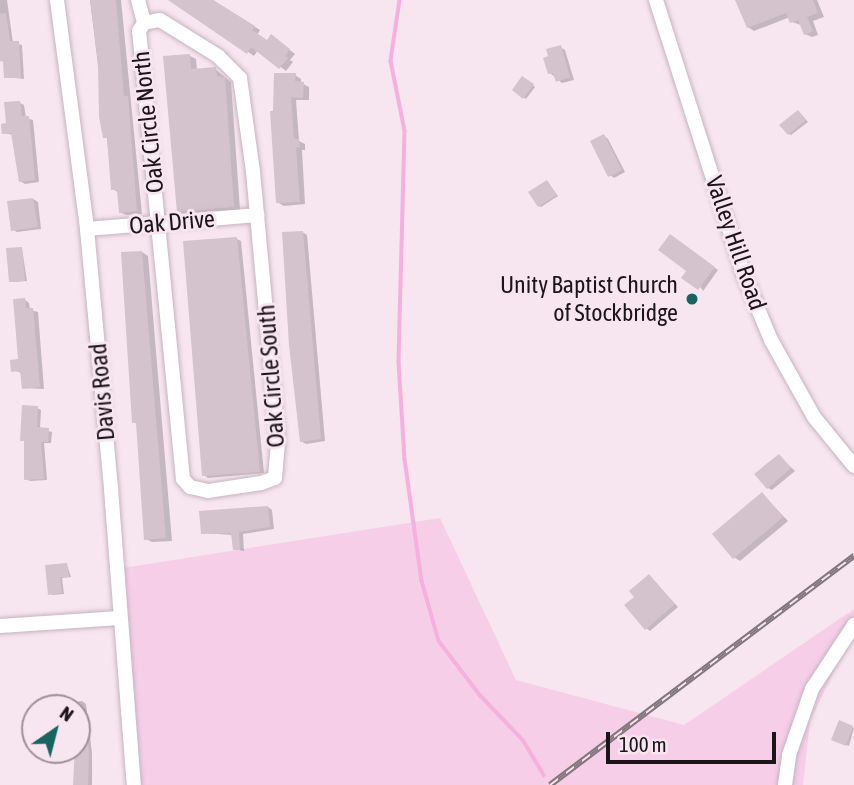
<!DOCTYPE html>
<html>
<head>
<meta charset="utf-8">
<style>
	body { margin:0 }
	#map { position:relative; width:854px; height:785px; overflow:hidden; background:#f7e5f0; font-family:"Asap Condensed",sans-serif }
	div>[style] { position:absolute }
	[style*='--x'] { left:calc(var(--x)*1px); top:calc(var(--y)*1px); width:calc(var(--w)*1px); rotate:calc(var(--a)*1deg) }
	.green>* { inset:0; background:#f7cee8 }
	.shadow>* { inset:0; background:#0003 }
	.stream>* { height:3.5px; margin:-1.75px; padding:0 1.75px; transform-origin:1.75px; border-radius:1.75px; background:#f6b0dd }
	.building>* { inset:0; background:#d4c2cd }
	.roads { filter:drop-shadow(0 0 2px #c6b4bf) drop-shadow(0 0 2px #c6b4bf) }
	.minor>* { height:14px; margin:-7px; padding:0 7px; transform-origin:7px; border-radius:7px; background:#fff }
	.rail>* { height:6px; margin-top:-3px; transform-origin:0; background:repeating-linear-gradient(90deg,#f7e5f0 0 10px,#82767d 0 20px); box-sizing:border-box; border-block:2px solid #82767d }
	.dots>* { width:19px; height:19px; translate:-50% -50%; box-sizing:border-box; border:4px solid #f7e5f0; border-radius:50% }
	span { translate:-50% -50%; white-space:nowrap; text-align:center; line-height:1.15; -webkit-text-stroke:6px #f7e5f0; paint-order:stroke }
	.street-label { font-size:24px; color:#1b1418 }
	.poi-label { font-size:24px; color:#1b1418 }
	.right { translate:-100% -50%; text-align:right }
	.north { position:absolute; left:21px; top:694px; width:70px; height:70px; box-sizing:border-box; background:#f7e5f0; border:2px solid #9f919a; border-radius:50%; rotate:35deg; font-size:19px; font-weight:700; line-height:28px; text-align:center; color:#1b1418 }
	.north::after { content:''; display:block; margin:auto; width:24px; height:32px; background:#176461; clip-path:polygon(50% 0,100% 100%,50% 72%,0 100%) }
	.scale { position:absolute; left:606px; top:732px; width:170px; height:32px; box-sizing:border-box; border:4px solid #1b1418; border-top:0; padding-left:9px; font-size:21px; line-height:24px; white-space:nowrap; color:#1b1418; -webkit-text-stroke:5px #f7e5f0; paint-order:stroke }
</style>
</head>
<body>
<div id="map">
	<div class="green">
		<div style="clip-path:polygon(440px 518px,516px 680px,684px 725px,854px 609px,854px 629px,810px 721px,803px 785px,136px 785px,123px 568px)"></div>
	</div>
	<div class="shadow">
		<div style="clip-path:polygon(0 0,7px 0,13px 43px,22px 45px,24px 79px,5px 77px,5px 62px,0 61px)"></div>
		<div style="clip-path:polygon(90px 0,121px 0,142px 214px,126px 215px,120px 212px,119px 193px,113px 189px)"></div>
		<div style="clip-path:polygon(171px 0,213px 0,260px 30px,257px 35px,267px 42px,277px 40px,295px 54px,290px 60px,293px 62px,286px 71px,258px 50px,254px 56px)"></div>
		<div style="clip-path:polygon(737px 0,817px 0,824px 17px,813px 21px,818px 35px,812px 37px,805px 34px,801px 25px,792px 22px,790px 17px,754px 31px,748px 27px)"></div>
		<div style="clip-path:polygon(560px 47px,565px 50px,574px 80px,562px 83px,550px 73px)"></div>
		<div style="clip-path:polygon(190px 56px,196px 59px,197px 70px,215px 69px,231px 82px,240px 210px,185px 215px,179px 211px)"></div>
		<div style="clip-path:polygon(295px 75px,301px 79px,301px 83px,309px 87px,309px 100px,296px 100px,299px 141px,305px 144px,305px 150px,302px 150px,305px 204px,284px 206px,277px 202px,274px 113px)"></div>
		<div style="clip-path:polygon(523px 78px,535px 87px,526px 99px,514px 90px)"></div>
		<div style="clip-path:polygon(20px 103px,24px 105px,26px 118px,33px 120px,39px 182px,25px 184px,20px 181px,14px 135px,3px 133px)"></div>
		<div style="clip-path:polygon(801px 114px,808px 122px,791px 135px,789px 134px)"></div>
		<div style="clip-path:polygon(604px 136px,608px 139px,625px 172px,614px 178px,610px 175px)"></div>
		<div style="clip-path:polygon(547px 182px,558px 196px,541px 207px,539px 206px)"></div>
		<div style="clip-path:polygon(33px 199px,38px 202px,41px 229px,17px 232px,13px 230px)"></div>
		<div style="clip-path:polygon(302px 232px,307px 235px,325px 441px,306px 444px,301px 441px)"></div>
		<div style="clip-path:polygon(237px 239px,241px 241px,264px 473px,208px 478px,204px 475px)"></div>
		<div style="clip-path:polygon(675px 239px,718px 270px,703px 291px,689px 270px)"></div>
		<div style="clip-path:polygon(22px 249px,27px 281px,13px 282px,11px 281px)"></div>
		<div style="clip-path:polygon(142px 252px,148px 256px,172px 541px,152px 542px,146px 539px,138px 425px,134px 422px)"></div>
		<div style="clip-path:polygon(25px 300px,29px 303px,30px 310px,38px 312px,44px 389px,23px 388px,22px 373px,13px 370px,20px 361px)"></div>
		<div style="clip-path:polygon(37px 408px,41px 410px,40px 429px,52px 432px,51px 443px,44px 443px,47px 480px,30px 481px,26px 479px,26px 442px,21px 440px)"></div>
		<div style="clip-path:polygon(779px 456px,795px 471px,772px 490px,768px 488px)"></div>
		<div style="clip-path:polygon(762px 494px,788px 521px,740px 561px,734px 557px)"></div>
		<div style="clip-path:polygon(268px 507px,272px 510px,274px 529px,243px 534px,244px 551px,235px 549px,233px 535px,203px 533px)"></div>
		<div style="clip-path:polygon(67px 565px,71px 577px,62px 578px,64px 594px,52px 595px,50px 593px)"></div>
		<div style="clip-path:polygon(649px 576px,678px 607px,650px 631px,646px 628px)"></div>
		<div style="clip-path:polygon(82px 701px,86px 704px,92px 753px,92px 785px,75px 785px,77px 708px,66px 708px,66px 703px)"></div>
		<div style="clip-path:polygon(840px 723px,854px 728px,849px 746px,836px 741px)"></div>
	</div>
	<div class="stream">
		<div style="--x:400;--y:0;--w:62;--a:98.4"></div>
		<div style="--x:391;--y:61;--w:71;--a:78.7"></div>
		<div style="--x:405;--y:131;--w:231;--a:91.5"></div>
		<div style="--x:399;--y:362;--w:97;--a:86.5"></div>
		<div style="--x:405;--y:459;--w:123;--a:82.1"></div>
		<div style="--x:422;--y:581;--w:62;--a:74.2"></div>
		<div style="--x:439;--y:641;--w:68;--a:52.8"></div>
		<div style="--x:480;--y:695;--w:62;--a:46.3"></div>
		<div style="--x:523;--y:740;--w:41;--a:59"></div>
	</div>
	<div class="building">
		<div style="clip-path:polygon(90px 0,116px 0,124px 96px,128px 96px,137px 211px,119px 213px,117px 190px,111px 190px,107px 138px,103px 138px,99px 117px,98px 62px)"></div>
		<div style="clip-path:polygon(168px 0,213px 0,255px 26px,252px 30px,267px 40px,271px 34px,290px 49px,285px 56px,288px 58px,279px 69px,251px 47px,247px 54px)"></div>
		<div style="clip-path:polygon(735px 0,813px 0,818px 13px,807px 17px,813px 31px,804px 35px,798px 20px,790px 23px,786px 13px,747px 28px)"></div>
		<div style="clip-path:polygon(6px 13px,10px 41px,19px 41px,21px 78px,4px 78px,3px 61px,0 61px,0 14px)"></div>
		<div style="clip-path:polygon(561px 45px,570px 77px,556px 82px,553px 73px,548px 74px,543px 58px,548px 56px,546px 49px)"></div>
		<div style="clip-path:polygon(190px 54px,191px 69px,216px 67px,217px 76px,225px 77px,234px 207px,177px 212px,163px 56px)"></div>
		<div style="clip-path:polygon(274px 73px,296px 73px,295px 81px,304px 82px,303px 98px,291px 97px,294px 139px,299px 139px,300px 147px,296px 148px,300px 202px,276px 203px,270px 111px,273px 111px)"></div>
		<div style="clip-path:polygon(522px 76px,534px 84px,523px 99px,512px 90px)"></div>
		<div style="clip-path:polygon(20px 101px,22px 116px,29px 116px,35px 180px,19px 182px,11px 133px,2px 134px,1px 124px,6px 123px,4px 102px)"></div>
		<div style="clip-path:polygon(798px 110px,806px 120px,788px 135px,779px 125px)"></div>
		<div style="clip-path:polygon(604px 134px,622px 170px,608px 177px,590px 141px)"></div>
		<div style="clip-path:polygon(547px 180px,557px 195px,538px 207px,528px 192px)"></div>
		<div style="clip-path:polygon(33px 198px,38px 227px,11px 231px,7px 201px)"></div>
		<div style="clip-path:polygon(303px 231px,321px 439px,300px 442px,289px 345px,282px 232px)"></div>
		<div style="clip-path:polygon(670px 234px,715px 267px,698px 290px,681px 278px,686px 271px,658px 250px)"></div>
		<div style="clip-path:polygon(237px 237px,260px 472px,202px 476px,183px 241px)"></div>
		<div style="clip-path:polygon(22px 247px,25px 281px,9px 282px,6px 248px)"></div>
		<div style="clip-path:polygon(142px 251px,166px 538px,144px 540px,136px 423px,132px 423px,121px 252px)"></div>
		<div style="clip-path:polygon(25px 298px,26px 308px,33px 308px,40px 387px,22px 389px,20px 371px,11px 372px,10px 360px,18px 359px,13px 299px)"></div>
		<div style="clip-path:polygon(22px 405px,38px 406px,37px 427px,49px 428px,48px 442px,41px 442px,44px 479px,24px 480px,24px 441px,20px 441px)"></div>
		<div style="clip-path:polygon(779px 454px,791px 468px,767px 489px,754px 474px)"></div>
		<div style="clip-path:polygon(762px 492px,783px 517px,733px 559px,712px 534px)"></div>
		<div style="clip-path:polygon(268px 506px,270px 527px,239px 532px,240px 550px,233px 550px,231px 533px,201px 534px,199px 511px)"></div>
		<div style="clip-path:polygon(67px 563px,69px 577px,60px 577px,62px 593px,48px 595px,45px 565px)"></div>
		<div style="clip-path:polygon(649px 574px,675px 604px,645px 630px,624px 605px,634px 597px,629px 591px)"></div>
		<div style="clip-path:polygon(77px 711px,84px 711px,89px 751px,88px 785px,73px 785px)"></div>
		<div style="clip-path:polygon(839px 720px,853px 726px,846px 746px,831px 740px)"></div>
	</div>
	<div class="roads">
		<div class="minor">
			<div style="--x:57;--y:0;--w:231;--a:82.5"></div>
			<div style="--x:87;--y:229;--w:261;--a:84.7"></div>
			<div style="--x:111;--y:489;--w:297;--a:85.6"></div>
			<div style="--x:138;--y:0;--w:24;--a:75"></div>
			<div style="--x:656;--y:0;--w:287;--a:72.3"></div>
			<div style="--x:743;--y:273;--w:73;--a:67.3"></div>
			<div style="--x:771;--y:340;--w:88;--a:60.8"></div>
			<div style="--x:814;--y:417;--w:63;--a:50.8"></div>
			<div style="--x:160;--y:20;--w:68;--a:31.8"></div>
			<div style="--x:218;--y:56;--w:31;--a:45"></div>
			<div style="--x:240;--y:78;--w:95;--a:82.1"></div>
			<div style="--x:253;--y:172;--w:272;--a:84.7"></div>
			<div style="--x:278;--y:443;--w:35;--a:95"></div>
			<div style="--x:275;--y:478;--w:15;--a:160"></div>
			<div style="--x:261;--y:483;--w:54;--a:171.4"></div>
			<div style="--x:208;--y:491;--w:18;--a:-167"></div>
			<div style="--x:190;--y:487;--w:11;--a:-131"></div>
			<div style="--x:183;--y:479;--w:450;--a:-95.6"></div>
			<div style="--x:139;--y:31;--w:9;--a:-58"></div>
			<div style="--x:144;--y:23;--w:16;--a:-11"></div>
			<div style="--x:87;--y:229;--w:171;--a:-4.7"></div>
			<div style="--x:0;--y:626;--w:120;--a:-3.8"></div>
			<div style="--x:785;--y:785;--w:30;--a:-82"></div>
			<div style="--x:789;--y:755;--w:70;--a:-70.8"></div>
			<div style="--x:812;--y:689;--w:77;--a:-56.7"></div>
		</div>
	</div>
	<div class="rail">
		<div style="--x:550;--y:785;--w:381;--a:-37"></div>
	</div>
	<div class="dots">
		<div style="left:692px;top:299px;background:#176461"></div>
	</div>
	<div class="street-label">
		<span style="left:148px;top:122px;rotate:-96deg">Oak Circle North</span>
		<span style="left:172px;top:222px;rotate:-5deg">Oak Drive</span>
		<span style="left:736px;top:243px;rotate:71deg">Valley Hill Road</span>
		<span style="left:271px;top:376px;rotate:-94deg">Oak Circle South</span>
		<span style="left:102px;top:392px;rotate:-95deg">Davis Road</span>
	</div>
	<div class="poi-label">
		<span class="right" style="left:678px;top:299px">Unity Baptist Church<br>of Stockbridge</span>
	</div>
	<div class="north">N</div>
	<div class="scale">100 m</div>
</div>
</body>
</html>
